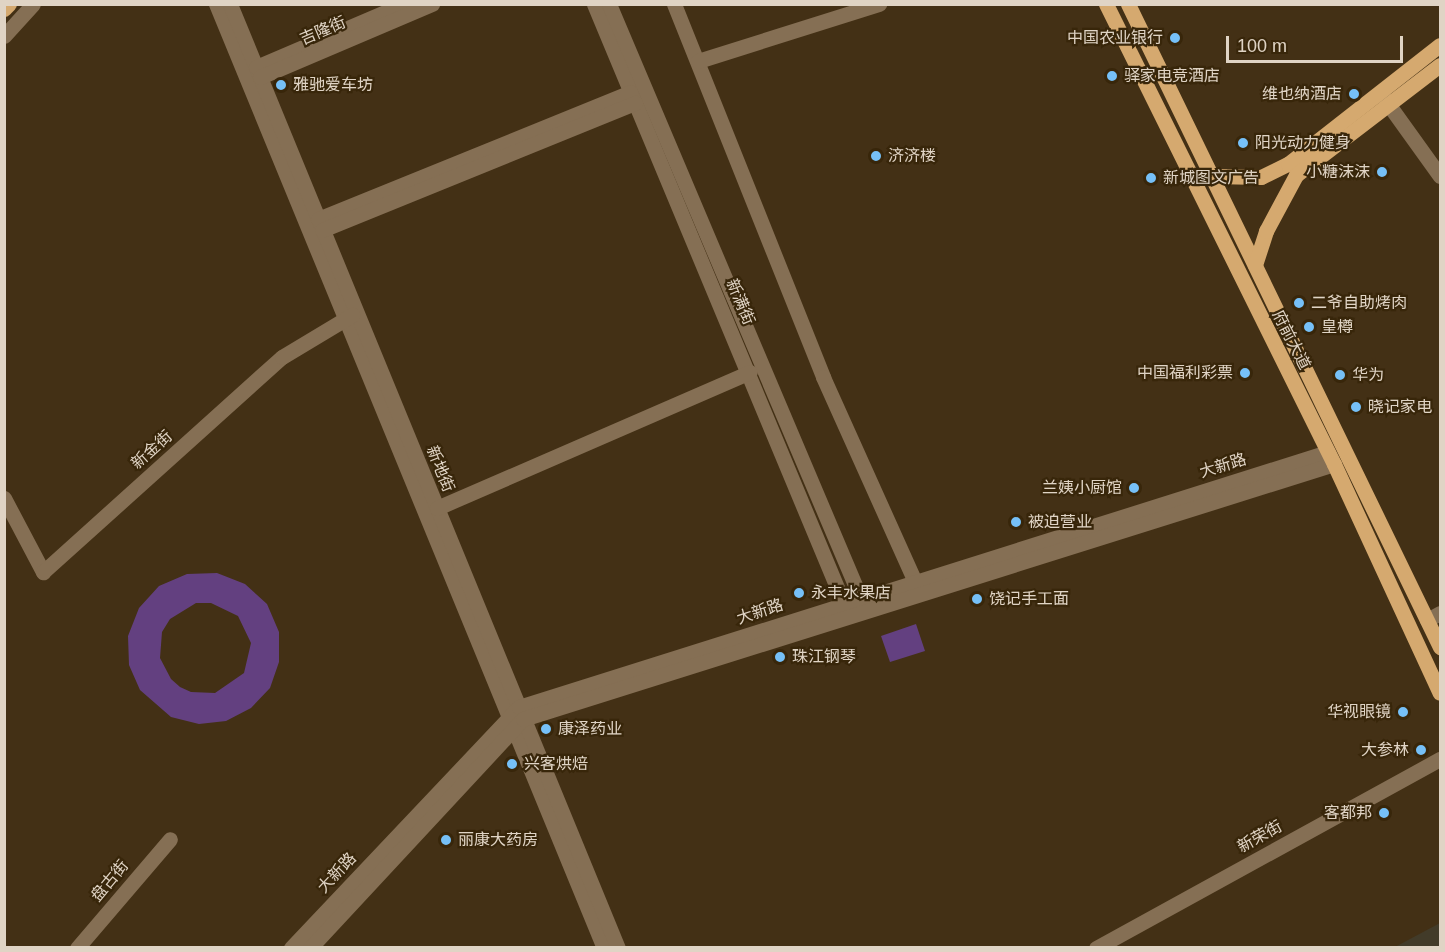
<!DOCTYPE html>
<html>
<head>
<meta charset="utf-8">
<style>
	body { margin:0 }
	#map { position:relative; width:1445px; height:952px; overflow:hidden; background:#433015; font-family:Helvetica,"Noto Sans SC",sans-serif }
	div>[style] { position:absolute }
	[style*='--x'] { left:calc(var(--x)*1px); top:calc(var(--y)*1px); width:calc(var(--w)*1px); rotate:calc(var(--a)*1deg) }
	.commercial>* { inset:0; background:#423b29 }
	.building>* { inset:0; background:#634080 }
	.minor>* { height:15px; margin:-7.5px; padding:0 7.5px; transform-origin:7.5px; border-radius:7.5px; background:#856f54 }
	.major>* { height:15px; margin:-7.5px; padding:0 7.5px; transform-origin:7.5px; border-radius:7.5px; background:#d5a96f }
	.dots>* { width:16px; height:16px; translate:-50% -50%; box-sizing:border-box; border:3px solid #38260a; border-radius:50% }
	span { translate:-50% -50%; white-space:nowrap; text-align:center; line-height:1.15; -webkit-text-stroke:4.5px #38260a; paint-order:stroke }
	.street-label { font-size:16px; color:#e0d4c5 }
	.poi-label { font-size:16px; color:#e0d4c5 }
	.right { translate:-100% -50%; text-align:right }
	.left { translate:0 -50%; text-align:left }
	.frame { position:absolute; inset:0; border:6px solid #e0d4c5; pointer-events:none }
	.scale { position:absolute; left:1226px; top:36px; width:177px; height:27px; box-sizing:border-box; border:3px solid #e0d4c5; border-top:0; padding-left:8px; font-size:18px; line-height:21px; white-space:nowrap; color:#e0d4c5; -webkit-text-stroke:4px #38260a; paint-order:stroke }
</style>
</head>
<body>
<div id="map">
	<div class="commercial">
		<div style="clip-path:polygon(1440px 923px,1440px 947px,1395px 947px)"></div>
	</div>
	<div class="building">
		<div style="clip-path:polygon(evenodd,217px 573px,245px 584px,267px 604px,279px 632px,279px 662px,270px 688px,251px 708px,226px 721px,199px 724px,171px 717px,140px 690px,129px 665px,128px 636px,139px 608px,159px 586px,187px 574px,217px 573px,196px 603px,211px 603px,238px 616px,251px 643px,244px 673px,215px 693px,191px 692px,180px 687px,171px 679px,160px 658px,162px 632px,170px 619px,196px 603px)"></div>
		<div style="clip-path:polygon(916px 624px,925px 651px,890px 662px,881px 636px)"></div>
	</div>
	<div class="minor">
		<div style="--x:216;--y:4;--w:1021;--a:67.66"></div>
		<div style="--x:230;--y:4;--w:1021;--a:67.66"></div>
		<div style="--x:594;--y:4;--w:661;--a:67.39"></div>
		<div style="--x:609;--y:4;--w:646;--a:67.05"></div>
		<div style="--x:674;--y:4;--w:402;--a:68.2"></div>
		<div style="--x:823;--y:377;--w:235;--a:65.8"></div>
		<div style="--x:4;--y:36;--w:43;--a:-47.8"></div>
		<div style="--x:698;--y:61;--w:190;--a:-17.5"></div>
		<div style="--x:256;--y:67;--w:161;--a:-23.1"></div>
		<div style="--x:260;--y:77;--w:187;--a:-23"></div>
		<div style="--x:1381;--y:94;--w:101;--a:54.3"></div>
		<div style="--x:318;--y:219;--w:337;--a:-22.1"></div>
		<div style="--x:322;--y:230;--w:338;--a:-22.1"></div>
		<div style="--x:4;--y:498;--w:84;--a:62.2"></div>
		<div style="--x:43;--y:572;--w:321;--a:-42"></div>
		<div style="--x:282;--y:357;--w:82;--a:-31"></div>
		<div style="--x:437;--y:508;--w:341;--a:-23.5"></div>
		<div style="--x:1427;--y:620;--w:15;--a:-28"></div>
		<div style="--x:77;--y:948;--w:143;--a:-49.5"></div>
		<div style="--x:291;--y:948;--w:332;--a:-46.6"></div>
		<div style="--x:519;--y:707;--w:848;--a:-17.5"></div>
		<div style="--x:310;--y:948;--w:313;--a:-47.1"></div>
		<div style="--x:523;--y:719;--w:850;--a:-17.45"></div>
		<div style="--x:1096;--y:948;--w:393;--a:-28.8"></div>
	</div>
	<div class="major">
		<div style="--x:1106;--y:4;--w:513;--a:63.63"></div>
		<div style="--x:1334;--y:464;--w:252;--a:65.2"></div>
		<div style="--x:1128;--y:4;--w:715;--a:64.12"></div>
		<div style="--x:4;--y:9;--w:7;--a:-45"></div>
		<div style="--x:1212;--y:176;--w:49;--a:1.2"></div>
		<div style="--x:1261;--y:177;--w:30;--a:-26"></div>
		<div style="--x:1288;--y:164;--w:193;--a:-38.1"></div>
		<div style="--x:1255;--y:265;--w:36;--a:-72"></div>
		<div style="--x:1266;--y:231;--w:64;--a:-61.8"></div>
		<div style="--x:1296;--y:175;--w:181;--a:-37.4"></div>
	</div>
	<div class="dots">
		<div style="left:1175px;top:38px;background:#76c0f7"></div>
		<div style="left:1112px;top:76px;background:#76c0f7"></div>
		<div style="left:281px;top:85px;background:#76c0f7"></div>
		<div style="left:1354px;top:94px;background:#76c0f7"></div>
		<div style="left:1243px;top:143px;background:#76c0f7"></div>
		<div style="left:876px;top:156px;background:#76c0f7"></div>
		<div style="left:1382px;top:172px;background:#76c0f7"></div>
		<div style="left:1151px;top:178px;background:#76c0f7"></div>
		<div style="left:1299px;top:303px;background:#76c0f7"></div>
		<div style="left:1309px;top:327px;background:#76c0f7"></div>
		<div style="left:1245px;top:373px;background:#76c0f7"></div>
		<div style="left:1340px;top:375px;background:#76c0f7"></div>
		<div style="left:1356px;top:407px;background:#76c0f7"></div>
		<div style="left:1134px;top:488px;background:#76c0f7"></div>
		<div style="left:1016px;top:522px;background:#76c0f7"></div>
		<div style="left:799px;top:593px;background:#76c0f7"></div>
		<div style="left:977px;top:599px;background:#76c0f7"></div>
		<div style="left:780px;top:657px;background:#76c0f7"></div>
		<div style="left:1403px;top:712px;background:#76c0f7"></div>
		<div style="left:546px;top:729px;background:#76c0f7"></div>
		<div style="left:1421px;top:750px;background:#76c0f7"></div>
		<div style="left:512px;top:764px;background:#76c0f7"></div>
		<div style="left:1384px;top:813px;background:#76c0f7"></div>
		<div style="left:446px;top:840px;background:#76c0f7"></div>
	</div>
	<div class="street-label">
		<span style="left:323px;top:31px;rotate:-23deg">吉隆街</span>
		<span style="left:740px;top:302px;rotate:67deg">新满街</span>
		<span style="left:1291px;top:340px;rotate:63deg">府前大道</span>
		<span style="left:152px;top:450px;rotate:-42deg">新金街</span>
		<span style="left:1223px;top:466px;rotate:-17deg">大新路</span>
		<span style="left:440px;top:469px;rotate:68deg">新地街</span>
		<span style="left:760px;top:612px;rotate:-18deg">大新路</span>
		<span style="left:1260px;top:837px;rotate:-29deg">新荣街</span>
		<span style="left:337px;top:873px;rotate:-47deg">大新路</span>
		<span style="left:110px;top:881px;rotate:-50deg">盘古街</span>
	</div>
	<div class="poi-label">
		<span class="right" style="left:1163px;top:38px">中国农业银行</span>
		<span class="left" style="left:1124px;top:76px">驿家电竞酒店</span>
		<span class="left" style="left:293px;top:85px">雅驰爱车坊</span>
		<span class="right" style="left:1342px;top:94px">维也纳酒店</span>
		<span class="left" style="left:1255px;top:143px">阳光动力健身</span>
		<span class="left" style="left:888px;top:156px">济济楼</span>
		<span class="right" style="left:1370px;top:172px">小糖沫沫</span>
		<span class="left" style="left:1163px;top:178px">新城图文广告</span>
		<span class="left" style="left:1311px;top:303px">二爷自助烤肉</span>
		<span class="left" style="left:1321px;top:327px">皇樽</span>
		<span class="right" style="left:1233px;top:373px">中国福利彩票</span>
		<span class="left" style="left:1352px;top:375px">华为</span>
		<span class="left" style="left:1368px;top:407px">晓记家电</span>
		<span class="right" style="left:1122px;top:488px">兰姨小厨馆</span>
		<span class="left" style="left:1028px;top:522px">被迫营业</span>
		<span class="left" style="left:811px;top:593px">永丰水果店</span>
		<span class="left" style="left:989px;top:599px">饶记手工面</span>
		<span class="left" style="left:792px;top:657px">珠江钢琴</span>
		<span class="right" style="left:1391px;top:712px">华视眼镜</span>
		<span class="left" style="left:558px;top:729px">康泽药业</span>
		<span class="right" style="left:1409px;top:750px">大参林</span>
		<span class="left" style="left:524px;top:764px">兴客烘焙</span>
		<span class="right" style="left:1372px;top:813px">客都邦</span>
		<span class="left" style="left:458px;top:840px">丽康大药房</span>
	</div>
	<div class="frame"></div>
	<div class="scale">100 m</div>
</div>
</body>
</html>
